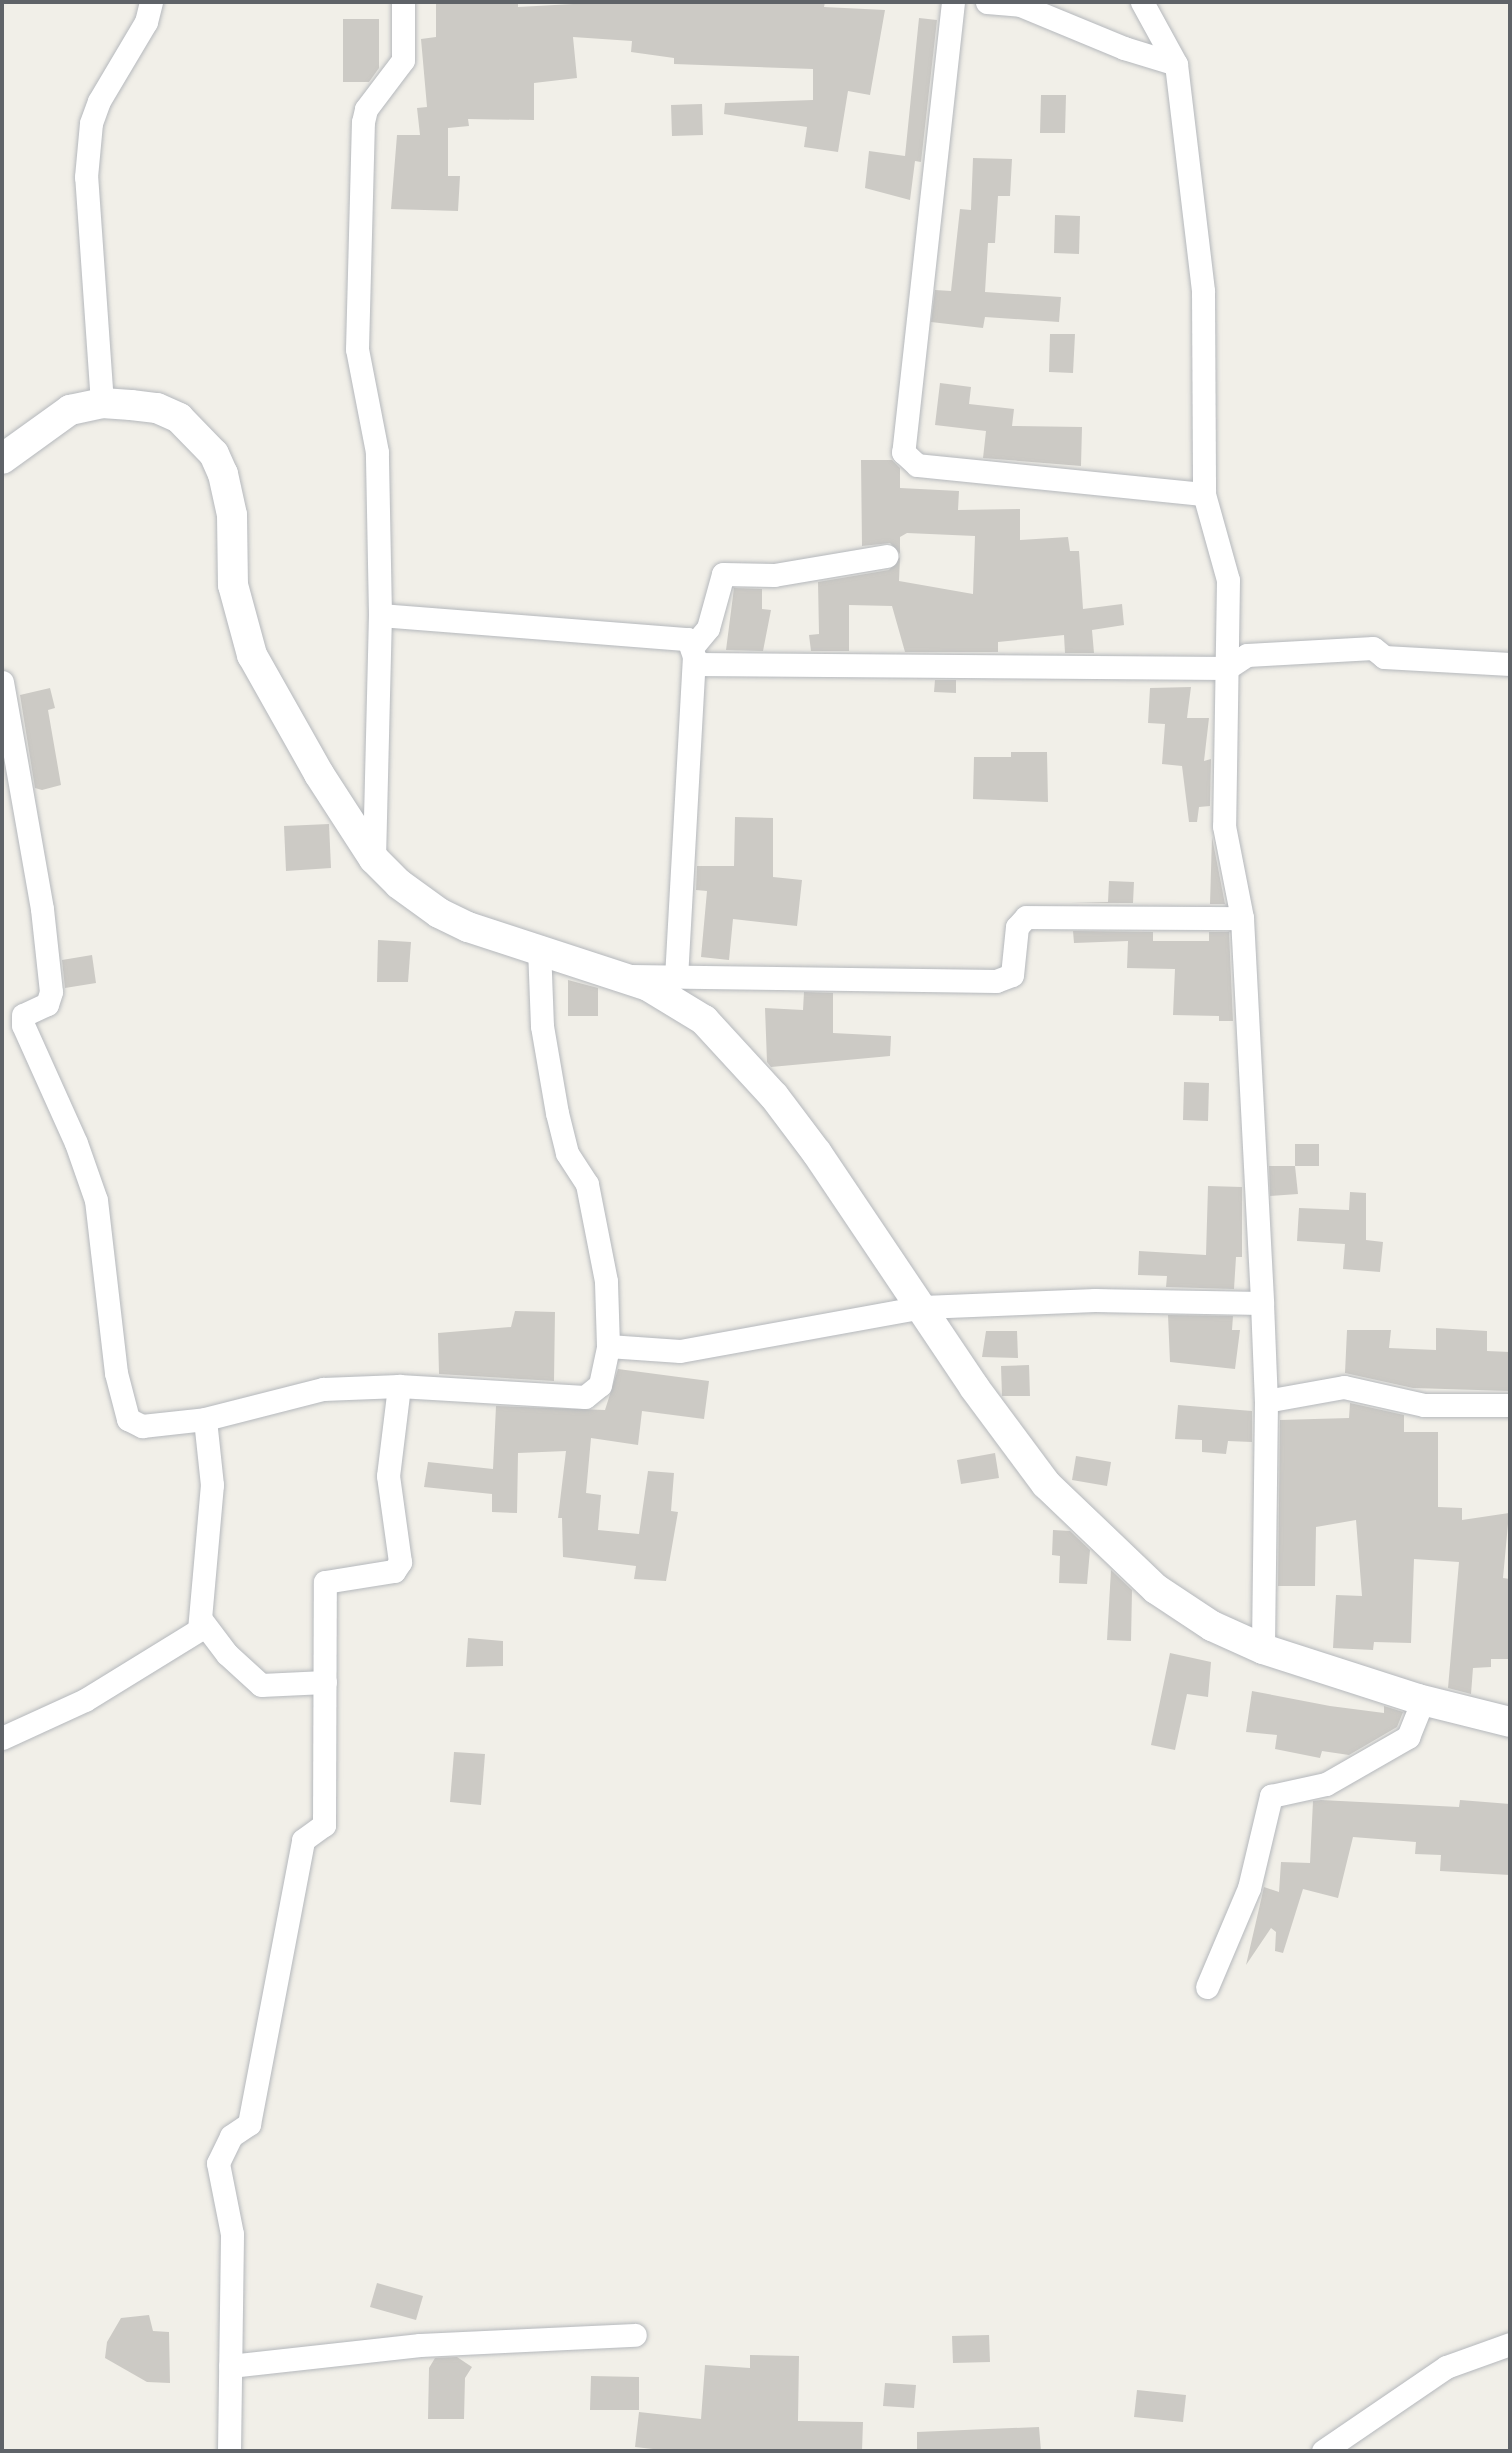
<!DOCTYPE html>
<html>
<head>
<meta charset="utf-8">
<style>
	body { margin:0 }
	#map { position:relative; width:1512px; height:2453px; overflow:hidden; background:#f1efe8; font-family:Overpass,sans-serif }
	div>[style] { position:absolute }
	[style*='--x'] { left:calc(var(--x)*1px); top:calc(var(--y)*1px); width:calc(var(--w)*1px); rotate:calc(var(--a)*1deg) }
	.building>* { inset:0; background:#cccac5 }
	.roads { filter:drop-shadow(0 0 2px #b5b8bc) drop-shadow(0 0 2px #b5b8bc) }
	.minor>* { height:23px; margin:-11.5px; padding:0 11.5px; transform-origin:11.5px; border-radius:11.5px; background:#fff }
	.tertiary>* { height:30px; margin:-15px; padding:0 15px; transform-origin:15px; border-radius:15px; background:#fff }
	span { translate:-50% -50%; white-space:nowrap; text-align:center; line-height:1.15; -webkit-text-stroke:6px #fff; paint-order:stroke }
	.frame { position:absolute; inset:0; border:4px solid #5f6368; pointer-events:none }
</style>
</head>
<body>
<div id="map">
	<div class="building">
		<div style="clip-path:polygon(436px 2px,518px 2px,518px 7px,610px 2px,825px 2px,824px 7px,885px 10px,870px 95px,848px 91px,838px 152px,804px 147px,807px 127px,724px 114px,725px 103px,813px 100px,813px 69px,674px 64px,674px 58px,631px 52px,632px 41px,573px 37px,577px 78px,534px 83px,534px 120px,468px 119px,469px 126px,448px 128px,448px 176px,460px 176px,458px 211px,391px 209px,397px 135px,420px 135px,417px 108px,427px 107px,421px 39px,436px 37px)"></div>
		<div style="clip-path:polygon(919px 18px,937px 20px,921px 162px,915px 161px,910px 200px,865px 188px,869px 151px,905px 156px)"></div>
		<div style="clip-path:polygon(343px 19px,379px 19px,379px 68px,369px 82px,343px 82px)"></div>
		<div style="clip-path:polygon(1041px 95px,1066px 95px,1065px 133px,1040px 133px)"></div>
		<div style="clip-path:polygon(702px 104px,703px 135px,672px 136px,671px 105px)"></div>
		<div style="clip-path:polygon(973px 158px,1012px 159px,1010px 196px,998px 196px,995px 243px,988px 243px,985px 292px,1061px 297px,1059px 322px,985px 317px,983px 328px,931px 322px,935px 290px,951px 291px,960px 209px,971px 210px)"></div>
		<div style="clip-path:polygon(1055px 215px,1080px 216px,1079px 254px,1054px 253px)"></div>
		<div style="clip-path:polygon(1050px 334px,1075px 334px,1073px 373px,1049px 372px)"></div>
		<div style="clip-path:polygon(940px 383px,971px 387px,969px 404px,1014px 409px,1012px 426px,1082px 427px,1081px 466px,983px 458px,986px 431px,935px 425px)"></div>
		<div style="clip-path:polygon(861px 460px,892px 460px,900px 468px,900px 488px,959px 491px,958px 510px,1020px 509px,1020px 540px,1068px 537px,1070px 551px,1079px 551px,1083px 609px,1122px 604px,1124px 625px,1092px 630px,1094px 653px,1065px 653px,1064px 635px,998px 642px,998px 652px,905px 652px,892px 606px,849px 605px,849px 651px,811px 651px,809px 635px,819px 634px,818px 582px,889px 570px,900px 557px,899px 581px,973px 594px,975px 536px,907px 533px,900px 537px,900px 554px,890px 543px,862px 546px)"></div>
		<div style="clip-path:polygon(734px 588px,762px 589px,762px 609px,771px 610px,763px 651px,726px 650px)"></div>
		<div style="clip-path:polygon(935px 680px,956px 680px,956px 693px,934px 692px)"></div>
		<div style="clip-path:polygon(1191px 687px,1187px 718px,1209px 718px,1204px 761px,1211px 759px,1210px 806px,1199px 807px,1197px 822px,1189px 822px,1182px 766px,1162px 764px,1165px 724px,1148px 723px,1150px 688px)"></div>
		<div style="clip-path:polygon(50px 688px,55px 708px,48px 710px,61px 785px,42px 790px,35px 788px,20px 695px)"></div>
		<div style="clip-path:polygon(1011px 752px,1047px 752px,1048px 802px,973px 799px,974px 757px,1011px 757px)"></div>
		<div style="clip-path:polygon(735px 817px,773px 818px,773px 877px,802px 880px,797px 926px,733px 919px,729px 960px,701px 957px,707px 891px,696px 890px,697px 866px,734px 866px)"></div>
		<div style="clip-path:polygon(329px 824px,331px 868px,286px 871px,284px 826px)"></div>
		<div style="clip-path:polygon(1212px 837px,1225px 904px,1210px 904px)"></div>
		<div style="clip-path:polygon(1109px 881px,1134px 882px,1133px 903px,1071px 903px,1108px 902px)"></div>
		<div style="clip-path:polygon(1073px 931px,1153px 932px,1153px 941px,1209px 941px,1209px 932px,1229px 932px,1233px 1021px,1219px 1021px,1219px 1016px,1173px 1015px,1175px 969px,1127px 968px,1128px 941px,1074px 943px)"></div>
		<div style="clip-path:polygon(378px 940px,411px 942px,408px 982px,377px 982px)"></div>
		<div style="clip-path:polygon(92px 955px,96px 983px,65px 988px,62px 960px)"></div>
		<div style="clip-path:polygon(568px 980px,598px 988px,598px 1016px,568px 1016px)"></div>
		<div style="clip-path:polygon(804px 992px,833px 993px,833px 1033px,891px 1036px,890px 1056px,771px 1067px,767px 1062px,765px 1008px,803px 1010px)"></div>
		<div style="clip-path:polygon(1184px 1082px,1209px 1083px,1208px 1121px,1183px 1120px)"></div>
		<div style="clip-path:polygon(1295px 1144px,1319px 1144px,1319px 1166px,1295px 1166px)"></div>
		<div style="clip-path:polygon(1269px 1166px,1295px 1166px,1298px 1194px,1270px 1196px)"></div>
		<div style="clip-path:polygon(1208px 1186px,1242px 1187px,1242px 1257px,1236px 1257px,1234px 1289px,1166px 1287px,1167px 1276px,1138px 1275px,1139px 1251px,1206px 1255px)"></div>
		<div style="clip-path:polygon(1350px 1192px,1366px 1193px,1366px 1240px,1383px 1242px,1380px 1272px,1343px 1269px,1345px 1244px,1297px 1241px,1299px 1208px,1349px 1210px)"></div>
		<div style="clip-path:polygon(515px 1311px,555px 1312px,554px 1381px,439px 1374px,438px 1333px,511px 1327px)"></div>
		<div style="clip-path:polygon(1168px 1315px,1233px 1316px,1232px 1330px,1240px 1330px,1235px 1369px,1170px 1362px)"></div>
		<div style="clip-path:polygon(1436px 1328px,1487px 1331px,1487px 1351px,1510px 1352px,1510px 1391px,1413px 1388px,1345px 1373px,1347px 1330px,1391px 1330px,1389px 1348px,1436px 1350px)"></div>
		<div style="clip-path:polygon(986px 1331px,1017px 1331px,1018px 1358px,982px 1357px)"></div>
		<div style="clip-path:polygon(1029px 1365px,1030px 1396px,1002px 1396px,1001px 1366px)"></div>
		<div style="clip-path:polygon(618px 1369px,709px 1381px,704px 1419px,642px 1411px,638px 1445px,591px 1438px,586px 1493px,601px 1495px,598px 1530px,639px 1534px,648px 1471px,674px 1473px,671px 1511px,678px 1512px,666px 1581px,634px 1579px,636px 1566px,563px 1557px,562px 1518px,558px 1518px,566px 1451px,518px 1453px,517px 1513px,492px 1512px,492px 1494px,424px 1487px,428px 1462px,493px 1469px,496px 1406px,605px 1410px)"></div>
		<div style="clip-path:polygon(1350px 1403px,1404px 1415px,1404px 1432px,1438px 1432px,1438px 1507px,1462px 1508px,1462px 1520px,1509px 1513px,1503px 1578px,1510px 1579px,1510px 1659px,1491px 1659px,1491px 1667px,1473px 1668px,1471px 1694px,1448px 1688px,1459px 1562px,1414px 1559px,1411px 1643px,1374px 1642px,1373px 1650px,1333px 1648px,1336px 1595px,1362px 1596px,1356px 1520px,1316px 1527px,1315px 1586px,1278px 1586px,1280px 1420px,1349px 1418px)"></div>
		<div style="clip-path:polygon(1178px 1405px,1252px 1411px,1252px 1442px,1228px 1441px,1226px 1454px,1202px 1452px,1202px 1440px,1175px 1439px)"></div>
		<div style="clip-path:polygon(995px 1453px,999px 1478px,961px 1484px,957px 1460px)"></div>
		<div style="clip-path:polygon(1076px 1456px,1111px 1462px,1107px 1486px,1072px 1480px)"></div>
		<div style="clip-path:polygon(1053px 1530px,1070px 1531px,1090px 1550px,1087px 1584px,1059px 1583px,1060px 1556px,1052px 1555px)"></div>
		<div style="clip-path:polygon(1111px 1570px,1132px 1590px,1131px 1641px,1107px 1640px)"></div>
		<div style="clip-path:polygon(468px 1638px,503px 1641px,503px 1666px,466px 1667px)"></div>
		<div style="clip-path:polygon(1170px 1653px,1211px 1662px,1208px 1697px,1187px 1694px,1175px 1750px,1151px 1745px)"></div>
		<div style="clip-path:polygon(1252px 1691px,1330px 1706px,1384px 1713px,1384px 1706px,1403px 1712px,1397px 1727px,1349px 1755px,1322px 1751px,1320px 1758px,1275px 1749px,1277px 1735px,1246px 1732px)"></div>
		<div style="clip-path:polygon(454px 1752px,485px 1754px,481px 1805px,450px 1802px)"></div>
		<div style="clip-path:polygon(1321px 1800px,1459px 1807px,1460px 1800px,1510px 1804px,1510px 1875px,1440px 1871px,1441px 1855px,1415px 1854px,1416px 1842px,1353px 1837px,1338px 1898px,1303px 1889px,1283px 1953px,1275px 1951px,1276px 1932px,1271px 1928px,1246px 1965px,1264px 1887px,1279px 1892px,1281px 1862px,1310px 1863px,1313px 1801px)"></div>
		<div style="clip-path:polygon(377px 2283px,423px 2296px,416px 2320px,370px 2307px)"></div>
		<div style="clip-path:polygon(149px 2315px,153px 2331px,169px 2332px,170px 2383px,147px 2382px,105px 2358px,107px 2342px,121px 2318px)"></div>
		<div style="clip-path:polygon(989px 2335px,990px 2362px,953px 2363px,952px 2336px)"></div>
		<div style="clip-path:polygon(750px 2355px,799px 2356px,798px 2421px,863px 2422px,862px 2451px,671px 2451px,635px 2447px,639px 2412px,701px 2419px,705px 2365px,750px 2368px)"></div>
		<div style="clip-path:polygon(457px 2357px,472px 2367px,465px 2378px,464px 2419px,428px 2419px,429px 2368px,435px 2358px)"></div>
		<div style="clip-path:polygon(591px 2376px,639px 2377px,639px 2410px,590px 2410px)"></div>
		<div style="clip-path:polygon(885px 2383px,916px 2385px,914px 2408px,883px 2406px)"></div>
		<div style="clip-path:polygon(1137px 2390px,1186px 2395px,1183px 2422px,1134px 2417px)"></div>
		<div style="clip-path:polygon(1039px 2427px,1041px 2451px,917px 2451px,917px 2432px)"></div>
	</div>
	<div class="roads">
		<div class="minor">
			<div style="--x:953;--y:2;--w:453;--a:96.3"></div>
			<div style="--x:903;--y:452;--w:19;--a:43"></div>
			<div style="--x:917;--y:465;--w:288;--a:5.8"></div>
			<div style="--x:987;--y:2;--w:33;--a:5"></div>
			<div style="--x:1020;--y:5;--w:113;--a:22.5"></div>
			<div style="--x:1124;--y:48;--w:54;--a:17.1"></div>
			<div style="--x:1142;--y:2;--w:71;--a:61.3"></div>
			<div style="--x:1176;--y:64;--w:229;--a:83.2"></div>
			<div style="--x:1203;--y:291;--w:203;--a:89.7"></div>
			<div style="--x:1204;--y:494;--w:89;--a:74.4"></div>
			<div style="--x:1228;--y:580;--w:246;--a:90.9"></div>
			<div style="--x:1224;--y:826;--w:94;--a:78.9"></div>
			<div style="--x:1242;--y:918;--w:386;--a:87"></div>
			<div style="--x:1262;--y:1303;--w:98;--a:87.7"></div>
			<div style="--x:1266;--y:1401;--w:248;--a:90.7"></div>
			<div style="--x:102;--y:403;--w:227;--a:-94"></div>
			<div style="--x:86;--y:177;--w:54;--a:-84.7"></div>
			<div style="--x:91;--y:123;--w:23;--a:-70"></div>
			<div style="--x:99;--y:101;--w:92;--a:-59.3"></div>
			<div style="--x:146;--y:22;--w:21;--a:-76"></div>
			<div style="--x:380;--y:615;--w:309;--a:4.5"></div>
			<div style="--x:688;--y:639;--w:18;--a:71"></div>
			<div style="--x:694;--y:656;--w:322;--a:93.2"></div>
			<div style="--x:693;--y:646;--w:23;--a:-50"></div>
			<div style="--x:708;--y:628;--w:56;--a:-74.5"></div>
			<div style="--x:723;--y:574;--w:51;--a:1.1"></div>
			<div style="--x:774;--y:575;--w:114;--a:-9.6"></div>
			<div style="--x:694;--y:664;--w:533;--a:0.43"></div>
			<div style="--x:1227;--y:668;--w:24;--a:-33"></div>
			<div style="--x:1247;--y:655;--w:126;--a:-3.2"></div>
			<div style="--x:1373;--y:648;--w:14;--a:39"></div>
			<div style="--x:1384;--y:657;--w:126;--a:3.2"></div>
			<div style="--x:2;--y:682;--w:230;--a:80"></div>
			<div style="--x:42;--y:909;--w:83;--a:83.8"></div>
			<div style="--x:51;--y:992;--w:13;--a:108"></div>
			<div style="--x:47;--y:1004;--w:26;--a:155"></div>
			<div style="--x:23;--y:1015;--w:10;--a:90"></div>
			<div style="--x:23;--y:1025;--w:129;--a:65.8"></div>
			<div style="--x:76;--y:1143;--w:60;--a:70.7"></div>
			<div style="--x:96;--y:1200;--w:174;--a:83.4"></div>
			<div style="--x:116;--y:1373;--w:48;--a:75.4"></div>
			<div style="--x:128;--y:1419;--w:16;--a:27"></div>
			<div style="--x:142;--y:1426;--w:63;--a:-6.3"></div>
			<div style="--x:205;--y:1419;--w:122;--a:-14.3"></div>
			<div style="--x:323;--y:1389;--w:76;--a:-2.3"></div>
			<div style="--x:374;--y:859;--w:244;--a:-88.6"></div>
			<div style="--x:380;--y:615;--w:163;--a:-91.1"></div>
			<div style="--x:377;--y:452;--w:105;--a:-101"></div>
			<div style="--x:357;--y:349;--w:227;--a:-88.5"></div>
			<div style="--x:363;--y:122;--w:13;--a:-77"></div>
			<div style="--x:366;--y:109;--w:61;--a:-52.9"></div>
			<div style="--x:403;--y:60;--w:58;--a:-90"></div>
			<div style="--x:631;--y:976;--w:365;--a:0.8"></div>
			<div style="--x:996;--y:981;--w:17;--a:-21"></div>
			<div style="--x:1012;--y:975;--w:48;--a:-84.1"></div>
			<div style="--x:1017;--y:927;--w:13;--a:-48"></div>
			<div style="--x:1026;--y:917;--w:216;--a:0.3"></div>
			<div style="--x:608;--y:1346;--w:72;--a:4"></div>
			<div style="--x:680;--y:1351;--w:247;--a:-10.3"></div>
			<div style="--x:923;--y:1307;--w:172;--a:-2.3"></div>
			<div style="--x:1095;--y:1300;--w:167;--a:1"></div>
			<div style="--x:1266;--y:1401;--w:79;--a:-10.2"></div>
			<div style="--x:1344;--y:1387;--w:82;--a:12.7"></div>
			<div style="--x:1424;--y:1405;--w:86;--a:0"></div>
			<div style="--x:202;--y:1621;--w:41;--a:52.9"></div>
			<div style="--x:227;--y:1654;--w:46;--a:42.4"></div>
			<div style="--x:261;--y:1685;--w:64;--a:-2.7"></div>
			<div style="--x:2;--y:1738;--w:91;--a:-24.6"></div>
			<div style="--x:85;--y:1700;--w:134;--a:-31.6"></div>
			<div style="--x:199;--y:1630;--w:146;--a:-84.9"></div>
			<div style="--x:212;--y:1485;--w:66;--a:-96.1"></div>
			<div style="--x:1207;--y:1987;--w:108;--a:-67"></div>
			<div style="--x:1249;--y:1888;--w:95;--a:-76.6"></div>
			<div style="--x:1271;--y:1796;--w:56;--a:-12.3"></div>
			<div style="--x:1326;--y:1784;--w:95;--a:-29.8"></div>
			<div style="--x:1408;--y:1737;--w:40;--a:-68"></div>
			<div style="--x:230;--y:2366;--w:191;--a:-6.3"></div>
			<div style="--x:420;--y:2345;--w:215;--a:-2.7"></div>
			<div style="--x:229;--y:2451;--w:217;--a:-89.2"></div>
			<div style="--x:232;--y:2234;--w:72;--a:-101.2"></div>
			<div style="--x:218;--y:2163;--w:30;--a:-64"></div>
			<div style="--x:231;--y:2136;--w:22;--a:-34"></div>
			<div style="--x:249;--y:2124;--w:289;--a:-79.2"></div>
			<div style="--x:303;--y:1840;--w:26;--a:-36"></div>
			<div style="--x:324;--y:1825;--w:243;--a:-89.8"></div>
			<div style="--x:325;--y:1582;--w:70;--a:-9.1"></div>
			<div style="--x:394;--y:1571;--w:11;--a:-56"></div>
			<div style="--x:400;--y:1562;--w:87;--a:-97.9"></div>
			<div style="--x:388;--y:1476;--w:91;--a:-83"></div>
			<div style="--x:399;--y:1386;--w:186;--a:3.4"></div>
			<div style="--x:585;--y:1397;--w:19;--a:-39"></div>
			<div style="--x:600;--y:1385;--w:40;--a:-78"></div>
			<div style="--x:608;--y:1346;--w:65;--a:-91.8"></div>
			<div style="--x:606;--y:1281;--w:99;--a:-101.1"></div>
			<div style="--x:587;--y:1184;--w:37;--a:-123"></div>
			<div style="--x:567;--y:1153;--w:41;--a:-104"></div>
			<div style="--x:557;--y:1113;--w:88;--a:-99.8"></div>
			<div style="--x:542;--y:1026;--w:77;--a:-92.2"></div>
			<div style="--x:1323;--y:2451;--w:149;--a:-34.3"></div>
			<div style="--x:1446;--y:2367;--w:68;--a:-19.8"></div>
		</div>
		<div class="tertiary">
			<div style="--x:2;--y:459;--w:84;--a:-35.8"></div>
			<div style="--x:70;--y:410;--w:33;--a:-12"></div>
			<div style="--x:102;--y:403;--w:29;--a:4"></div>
			<div style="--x:131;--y:405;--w:26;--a:7"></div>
			<div style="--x:157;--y:408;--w:24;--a:24"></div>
			<div style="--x:179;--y:418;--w:50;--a:45.8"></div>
			<div style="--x:214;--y:454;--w:22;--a:66"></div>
			<div style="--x:223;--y:474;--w:42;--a:77.6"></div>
			<div style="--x:232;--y:515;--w:70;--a:89.2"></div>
			<div style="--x:233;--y:585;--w:73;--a:74.8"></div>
			<div style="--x:252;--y:655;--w:137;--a:60.6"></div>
			<div style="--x:319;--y:774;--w:101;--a:57.1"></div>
			<div style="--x:374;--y:859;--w:35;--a:45"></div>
			<div style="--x:399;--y:884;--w:49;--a:35.9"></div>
			<div style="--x:439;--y:913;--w:32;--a:26"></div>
			<div style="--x:468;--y:927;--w:189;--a:18.1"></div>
			<div style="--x:648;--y:986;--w:66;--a:31.3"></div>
			<div style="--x:704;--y:1020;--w:103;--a:47.4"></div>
			<div style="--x:774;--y:1096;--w:71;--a:53"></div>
			<div style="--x:817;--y:1153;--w:282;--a:56.1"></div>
			<div style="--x:974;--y:1387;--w:121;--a:53.4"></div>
			<div style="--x:1046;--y:1484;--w:152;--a:43.7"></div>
			<div style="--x:1156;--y:1589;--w:67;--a:33.5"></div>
			<div style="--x:1212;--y:1626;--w:56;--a:24.3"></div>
			<div style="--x:1263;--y:1649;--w:163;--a:17.9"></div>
			<div style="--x:1418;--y:1699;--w:95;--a:14"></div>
		</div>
	</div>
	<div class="frame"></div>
</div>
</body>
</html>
